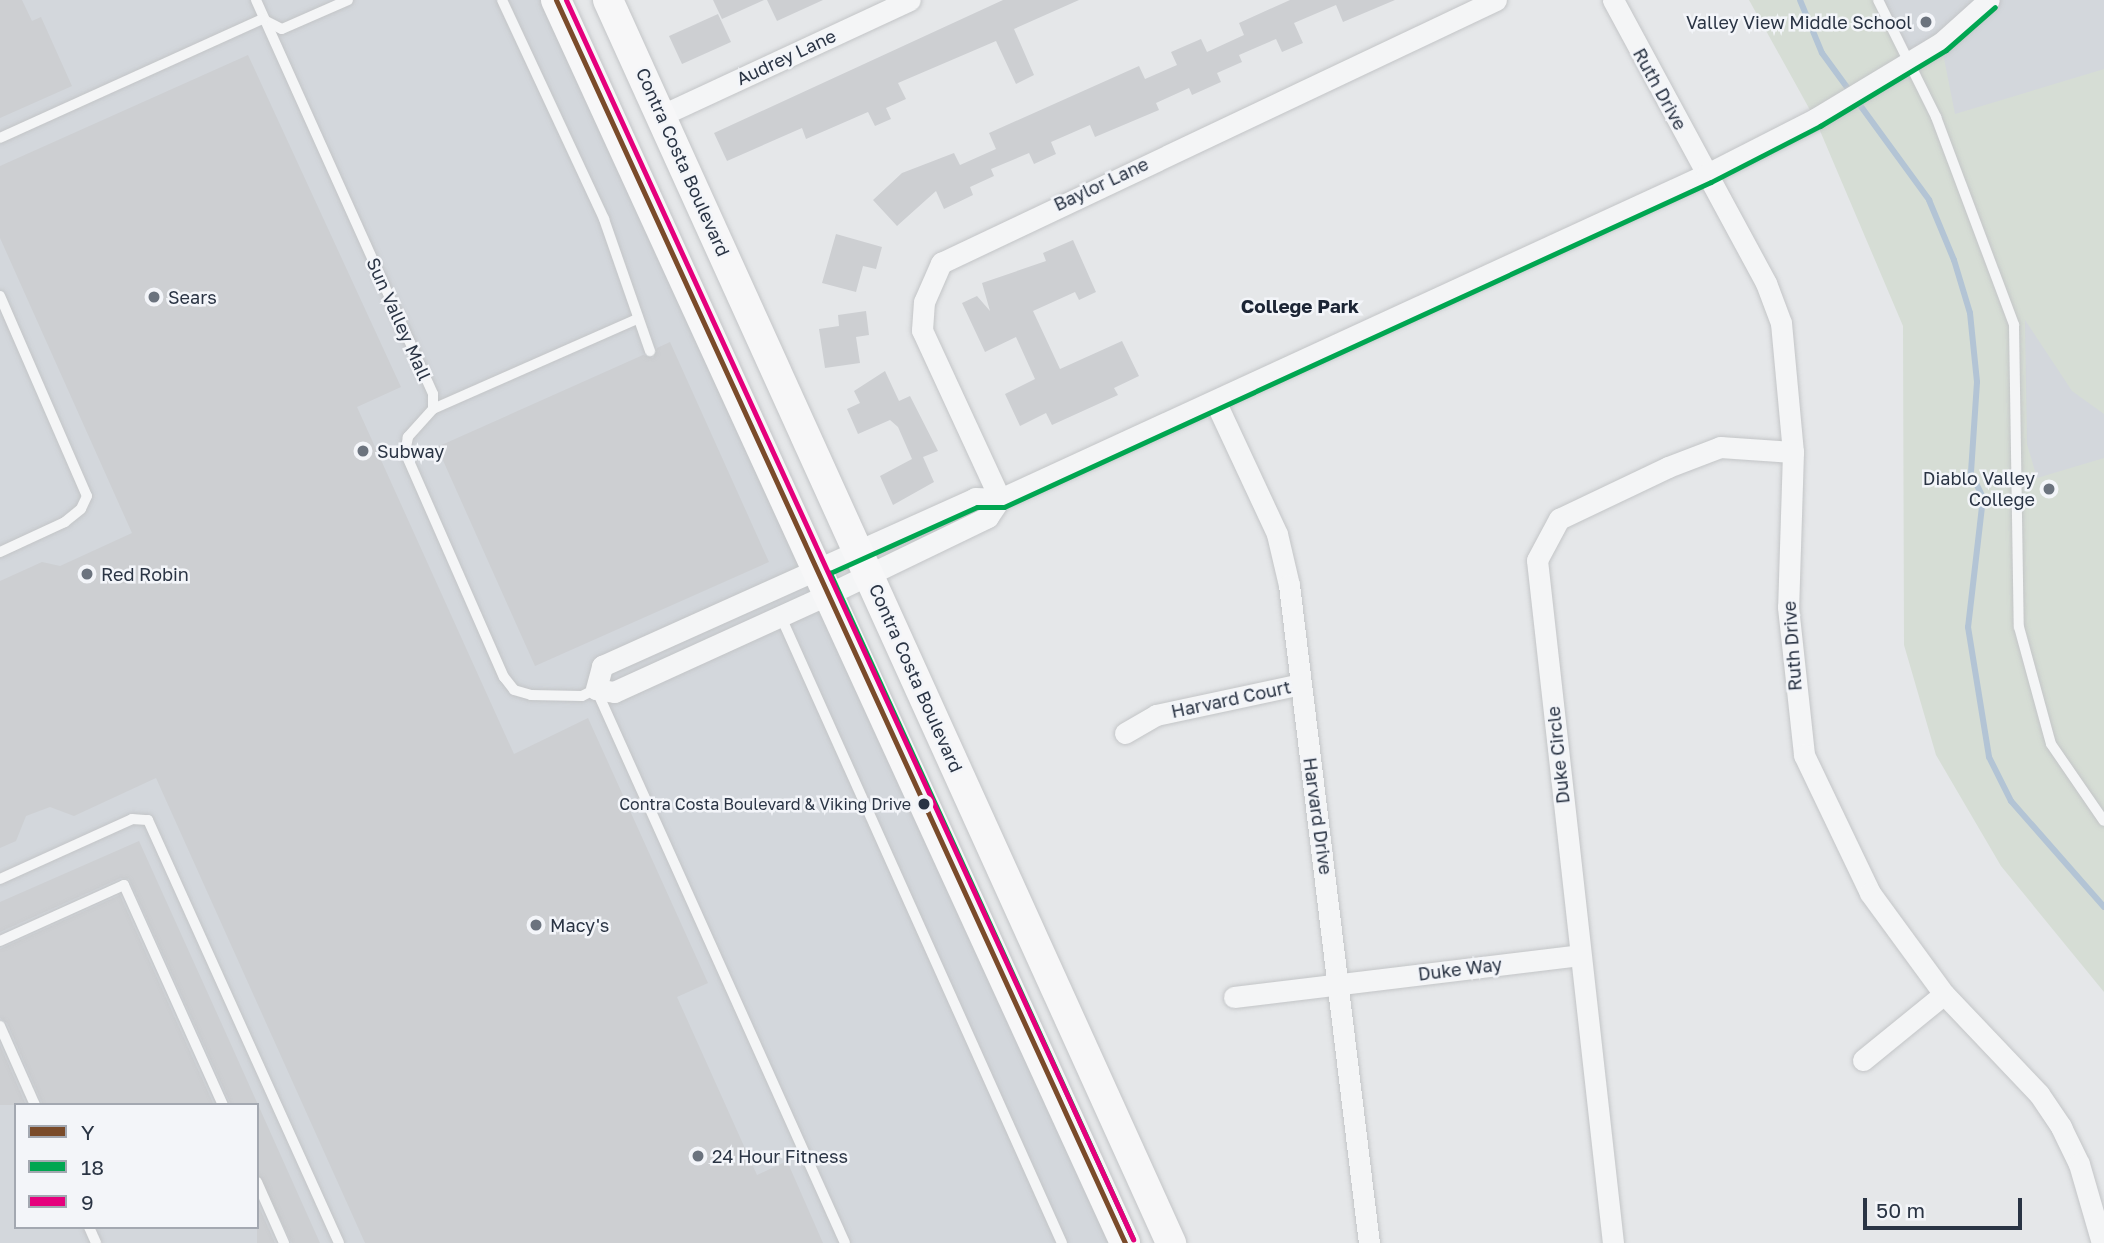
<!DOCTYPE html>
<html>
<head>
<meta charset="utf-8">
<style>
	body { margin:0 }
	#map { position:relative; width:2104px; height:1243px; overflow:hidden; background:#e5e7e9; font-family:"Golos Text",sans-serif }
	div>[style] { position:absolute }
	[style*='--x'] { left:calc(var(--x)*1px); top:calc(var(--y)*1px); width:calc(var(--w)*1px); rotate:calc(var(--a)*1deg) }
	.built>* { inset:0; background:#d3d7dc }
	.green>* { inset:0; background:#d6ddd5 }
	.stream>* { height:6px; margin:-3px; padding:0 3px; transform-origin:3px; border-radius:3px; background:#b3c4d5 }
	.building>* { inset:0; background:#cdcfd2 }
	.roads { filter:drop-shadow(0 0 2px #c3c5c7) drop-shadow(0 0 2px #c3c5c7) }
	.lane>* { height:10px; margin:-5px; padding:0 5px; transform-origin:5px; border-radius:5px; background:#f4f5f6 }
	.street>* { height:21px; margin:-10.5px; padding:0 10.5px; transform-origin:10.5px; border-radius:10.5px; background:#f4f5f6 }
	.secondary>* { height:30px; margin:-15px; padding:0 15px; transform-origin:15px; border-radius:15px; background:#f7f7f8 }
	.bus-1>* { height:5px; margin:-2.5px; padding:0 2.5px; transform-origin:2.5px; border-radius:2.5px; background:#7a4b2a }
	.bus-2>* { height:5px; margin:-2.5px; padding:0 2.5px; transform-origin:2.5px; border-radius:2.5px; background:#00a651 }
	.bus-3>* { height:5px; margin:-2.5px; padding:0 2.5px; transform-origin:2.5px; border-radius:2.5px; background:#e5007d }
	.dots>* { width:19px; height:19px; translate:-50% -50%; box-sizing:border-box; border:4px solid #f3f5f9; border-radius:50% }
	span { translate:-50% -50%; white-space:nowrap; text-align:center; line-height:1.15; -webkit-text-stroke:5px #f3f5f9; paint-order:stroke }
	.bus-label { font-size:16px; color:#2a3444 }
	.right { translate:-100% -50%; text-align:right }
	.poi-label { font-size:18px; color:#2a3444 }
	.left { translate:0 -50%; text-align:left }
	.street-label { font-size:18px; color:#2a3444 }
	.neighbourhood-label { font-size:19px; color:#1c2535; font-weight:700 }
	.legend { position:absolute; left:14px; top:1103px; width:245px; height:126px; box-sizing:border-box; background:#f3f5f9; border:2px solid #a3a8b1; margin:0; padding:9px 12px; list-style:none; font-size:21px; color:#2a3444 }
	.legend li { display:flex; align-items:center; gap:14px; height:35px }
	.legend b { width:35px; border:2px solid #a3a8b1 }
	.scale { position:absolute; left:1863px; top:1198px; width:159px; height:32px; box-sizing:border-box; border:4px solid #2a3444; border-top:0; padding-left:9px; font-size:21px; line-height:24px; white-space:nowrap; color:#2a3444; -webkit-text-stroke:5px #f3f5f9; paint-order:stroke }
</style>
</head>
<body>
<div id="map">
	<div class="built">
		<div style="clip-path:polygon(evenodd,0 0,556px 0,1125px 1243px,0 1243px,0 0,16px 1105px,257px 1105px,257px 1227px,16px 1227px,16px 1105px)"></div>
		<div style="clip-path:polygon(1878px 0,2104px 0,2104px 868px)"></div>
	</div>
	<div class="green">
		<div style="clip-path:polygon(1749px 0,1878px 0,1906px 63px,1941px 43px,1955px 114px,2104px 69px,2104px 414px,2072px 391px,2025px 320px,2027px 444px,2037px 478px,2104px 458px,2104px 992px,2001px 866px,1936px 755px,1904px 645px,1903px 326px,1815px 119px)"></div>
	</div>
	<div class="stream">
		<div style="--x:1800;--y:0;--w:57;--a:67.5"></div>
		<div style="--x:1822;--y:53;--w:182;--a:53.9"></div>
		<div style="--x:1929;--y:200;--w:65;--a:67.4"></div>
		<div style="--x:1954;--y:260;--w:55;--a:73.2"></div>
		<div style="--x:1970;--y:313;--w:69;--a:84.2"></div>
		<div style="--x:1977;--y:382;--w:91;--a:93.8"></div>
		<div style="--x:1971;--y:473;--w:28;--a:64"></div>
		<div style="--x:1983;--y:498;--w:130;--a:96.6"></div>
		<div style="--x:1968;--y:627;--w:132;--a:80.8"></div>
		<div style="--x:1989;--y:757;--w:49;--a:63.4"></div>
		<div style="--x:2011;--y:801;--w:141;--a:48.7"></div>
	</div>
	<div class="building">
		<div style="clip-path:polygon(0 0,22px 0,32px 21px,41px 17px,72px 86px,0 118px)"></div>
		<div style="clip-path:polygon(713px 0,764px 0,722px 19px)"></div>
		<div style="clip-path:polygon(767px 0,823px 0,777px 21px)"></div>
		<div style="clip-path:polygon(1003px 0,1079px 0,1014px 29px,1034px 75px,1016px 84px,996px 41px,898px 83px,906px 99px,886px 108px,891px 119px,875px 126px,868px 112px,806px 139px,802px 128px,727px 161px,714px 133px)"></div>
		<div style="clip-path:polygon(1290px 0,1395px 0,1343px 22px,1336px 5px,1294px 23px,1303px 43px,1282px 52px,1276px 39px,1239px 55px,1242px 62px,1217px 73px,1221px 82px,1192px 95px,1189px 88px,1156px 103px,1159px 110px,1095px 137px,1090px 125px,1051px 142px,1056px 154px,1034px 164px,1029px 153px,991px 169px,994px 176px,970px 187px,973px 195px,944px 209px,936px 191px,897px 226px,873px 200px,902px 173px,954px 153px,960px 165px,996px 149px,989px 133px,1139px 66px,1145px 79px,1177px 65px,1171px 52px,1201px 39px,1207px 52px,1244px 35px,1239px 23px)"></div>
		<div style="clip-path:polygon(718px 14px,731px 42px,682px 64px,669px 36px)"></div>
		<div style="clip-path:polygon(248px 55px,401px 387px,357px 407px,514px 754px,588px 718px,708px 983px,677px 997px,757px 1175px,787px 1161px,823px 1243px,365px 1243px,156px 778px,74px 816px,50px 807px,26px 816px,16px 841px,0 848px,0 581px,42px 562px,60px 566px,132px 533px,0 238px,0 166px)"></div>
		<div style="clip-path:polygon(836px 234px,882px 247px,876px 269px,863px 266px,856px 292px,822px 283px)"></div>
		<div style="clip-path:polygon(1073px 240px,1096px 292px,1079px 300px,1075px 292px,1033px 311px,1060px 369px,1122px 341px,1139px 376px,1114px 388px,1118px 395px,1052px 425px,1046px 413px,1020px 426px,1005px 394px,1035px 379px,1016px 337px,985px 352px,962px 303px,977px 296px,990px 311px,982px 283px,1046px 261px,1043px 253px)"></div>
		<div style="clip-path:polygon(866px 311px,869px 335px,856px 337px,860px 363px,825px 368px,819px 329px,839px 326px,838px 315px)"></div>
		<div style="clip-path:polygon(670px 342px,769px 562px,535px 666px,437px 447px,643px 355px,653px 358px,657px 348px)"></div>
		<div style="clip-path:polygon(885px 371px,899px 401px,910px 396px,938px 451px,923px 457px,934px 482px,893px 505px,880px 476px,912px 459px,898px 427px,890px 420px,858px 434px,847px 409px,860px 403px,854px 391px)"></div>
		<div style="clip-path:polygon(139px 841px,229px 1040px,320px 1243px,292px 1243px,257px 1174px,257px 1105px,231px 1105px,129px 879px,121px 878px,0 932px,0 902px)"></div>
		<div style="clip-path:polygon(120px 895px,214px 1105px,43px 1105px,7px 1023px,0 1018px,0 949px)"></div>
		<div style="clip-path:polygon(0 1045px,26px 1105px,0 1105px)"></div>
		<div style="clip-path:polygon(257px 1202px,275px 1243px,257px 1243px)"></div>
	</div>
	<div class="roads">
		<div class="lane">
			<div style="--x:256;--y:0;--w:432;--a:65.8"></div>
			<div style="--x:433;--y:394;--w:15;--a:90"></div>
			<div style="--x:433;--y:409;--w:38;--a:132"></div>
			<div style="--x:408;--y:437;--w:15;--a:101"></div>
			<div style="--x:405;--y:452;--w:246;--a:66.3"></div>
			<div style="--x:504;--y:677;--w:16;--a:52"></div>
			<div style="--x:514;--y:690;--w:18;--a:16"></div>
			<div style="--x:531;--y:695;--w:51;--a:1.1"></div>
			<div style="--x:582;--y:696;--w:16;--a:-27"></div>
			<div style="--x:596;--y:689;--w:607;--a:65.8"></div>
			<div style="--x:502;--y:0;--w:242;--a:65"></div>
			<div style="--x:604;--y:219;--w:140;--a:70.8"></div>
			<div style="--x:1878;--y:0;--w:131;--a:63.6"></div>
			<div style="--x:1936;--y:117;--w:222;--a:69.4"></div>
			<div style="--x:2014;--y:325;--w:302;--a:89.1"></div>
			<div style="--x:2019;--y:627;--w:121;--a:74.7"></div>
			<div style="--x:2051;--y:744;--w:93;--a:55.5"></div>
			<div style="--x:262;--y:19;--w:22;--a:27"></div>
			<div style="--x:282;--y:29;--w:72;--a:-23.7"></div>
			<div style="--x:0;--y:138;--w:288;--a:-24.4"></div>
			<div style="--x:0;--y:296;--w:218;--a:66.5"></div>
			<div style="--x:87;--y:496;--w:14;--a:115"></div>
			<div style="--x:81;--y:509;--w:21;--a:141"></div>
			<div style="--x:65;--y:522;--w:72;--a:155.2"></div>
			<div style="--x:433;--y:409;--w:223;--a:-23.8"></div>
			<div style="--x:781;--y:617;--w:686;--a:65.83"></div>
			<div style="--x:0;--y:879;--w:145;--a:-24.4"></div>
			<div style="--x:132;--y:819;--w:16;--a:4"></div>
			<div style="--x:148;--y:820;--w:464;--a:65.7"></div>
			<div style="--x:0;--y:941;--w:136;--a:-24.3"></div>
			<div style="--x:124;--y:885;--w:241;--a:65.8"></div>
			<div style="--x:0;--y:1026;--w:86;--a:66.1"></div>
			<div style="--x:257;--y:1182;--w:67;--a:66.1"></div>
			<div style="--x:89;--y:1227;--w:17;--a:66"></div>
		</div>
		<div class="street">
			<div style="--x:1613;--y:0;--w:322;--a:61.6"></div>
			<div style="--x:1766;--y:283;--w:43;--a:69.4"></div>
			<div style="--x:1781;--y:323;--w:130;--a:84.7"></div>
			<div style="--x:1793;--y:452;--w:155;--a:91.8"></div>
			<div style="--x:1788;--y:607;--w:149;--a:83.8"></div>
			<div style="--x:1804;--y:755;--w:153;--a:64.4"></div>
			<div style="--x:1870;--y:893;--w:125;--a:53.8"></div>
			<div style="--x:1944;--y:994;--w:138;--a:46.5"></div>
			<div style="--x:2039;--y:1094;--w:40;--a:56"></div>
			<div style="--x:2061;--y:1127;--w:41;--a:64.1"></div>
			<div style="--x:2079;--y:1164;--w:82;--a:73.8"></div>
			<div style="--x:662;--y:115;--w:273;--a:-24.9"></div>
			<div style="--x:1216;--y:403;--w:145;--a:65"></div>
			<div style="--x:1277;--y:534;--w:52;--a:76.8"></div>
			<div style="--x:1289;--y:585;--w:663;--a:83.07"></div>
			<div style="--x:1000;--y:499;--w:22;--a:124"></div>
			<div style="--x:988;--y:517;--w:177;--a:154.2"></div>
			<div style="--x:829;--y:594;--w:236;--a:155.5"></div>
			<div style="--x:614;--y:692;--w:18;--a:-171"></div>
			<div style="--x:596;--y:689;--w:24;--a:-75"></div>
			<div style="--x:602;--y:666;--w:409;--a:-24.2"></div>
			<div style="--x:975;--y:498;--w:25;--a:2"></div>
			<div style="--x:1000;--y:499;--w:778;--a:-24.69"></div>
			<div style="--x:1707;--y:174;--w:121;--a:-27"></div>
			<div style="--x:1815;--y:119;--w:147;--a:-31.1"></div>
			<div style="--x:1941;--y:43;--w:64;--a:-41.9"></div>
			<div style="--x:1000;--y:499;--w:186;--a:-114.8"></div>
			<div style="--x:922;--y:330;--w:28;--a:-86"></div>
			<div style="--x:924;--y:302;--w:43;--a:-66.4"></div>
			<div style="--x:941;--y:263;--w:614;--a:-25.36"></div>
			<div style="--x:1125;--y:733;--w:36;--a:-30"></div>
			<div style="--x:1156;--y:715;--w:147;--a:-12.1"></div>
			<div style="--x:1234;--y:997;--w:348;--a:-6.9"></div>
			<div style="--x:1863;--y:1060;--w:104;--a:-39.2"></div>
			<div style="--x:1613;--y:1243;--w:687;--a:-96.35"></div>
			<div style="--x:1537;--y:560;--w:47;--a:-61.8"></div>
			<div style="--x:1559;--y:519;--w:121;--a:-25.5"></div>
			<div style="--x:1668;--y:467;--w:56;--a:-21"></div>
			<div style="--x:1720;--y:447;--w:73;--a:3.9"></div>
		</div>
		<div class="secondary">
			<div style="--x:556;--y:0;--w:1367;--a:65.4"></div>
			<div style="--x:608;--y:0;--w:1365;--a:65.63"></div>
		</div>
	</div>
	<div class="bus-1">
		<div style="--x:556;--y:0;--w:1367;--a:65.4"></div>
	</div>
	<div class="bus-2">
		<div style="--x:1133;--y:1239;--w:732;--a:-114.46"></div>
		<div style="--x:830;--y:573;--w:161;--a:-24.2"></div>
		<div style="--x:977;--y:507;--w:27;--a:0"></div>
		<div style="--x:1004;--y:507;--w:778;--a:-24.69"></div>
		<div style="--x:1711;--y:182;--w:123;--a:-27.2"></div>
		<div style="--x:1820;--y:126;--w:147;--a:-31.1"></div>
		<div style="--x:1946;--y:50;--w:65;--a:-41.3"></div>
	</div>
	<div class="bus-3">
		<div style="--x:566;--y:0;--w:1363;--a:65.41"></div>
	</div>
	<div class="dots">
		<div style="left:1926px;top:22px;background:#6b737e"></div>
		<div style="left:154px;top:297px;background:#6b737e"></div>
		<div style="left:363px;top:451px;background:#6b737e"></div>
		<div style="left:2049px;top:489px;background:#6b737e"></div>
		<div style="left:87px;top:574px;background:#6b737e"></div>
		<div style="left:924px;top:804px;background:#2a3444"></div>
		<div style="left:536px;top:925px;background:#6b737e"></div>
		<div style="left:698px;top:1156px;background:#6b737e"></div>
	</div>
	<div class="bus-label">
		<span class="right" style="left:911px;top:804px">Contra Costa Boulevard &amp; Viking Drive</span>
	</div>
	<div class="poi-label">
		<span class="right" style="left:1912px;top:22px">Valley View Middle School</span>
		<span class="left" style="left:168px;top:297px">Sears</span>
		<span class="left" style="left:377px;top:451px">Subway</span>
		<span class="right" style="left:2035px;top:489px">Diablo Valley<br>College</span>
		<span class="left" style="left:101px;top:574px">Red Robin</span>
		<span class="left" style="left:550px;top:925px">Macy's</span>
		<span class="left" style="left:712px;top:1156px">24 Hour Fitness</span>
	</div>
	<div class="street-label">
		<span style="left:786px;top:57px;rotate:-25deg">Audrey Lane</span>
		<span style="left:1660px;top:89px;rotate:61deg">Ruth Drive</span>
		<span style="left:683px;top:162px;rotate:66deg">Contra Costa Boulevard</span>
		<span style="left:1101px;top:184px;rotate:-25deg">Baylor Lane</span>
		<span style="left:399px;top:319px;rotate:66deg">Sun Valley Mall</span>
		<span style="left:1792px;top:646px;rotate:-94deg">Ruth Drive</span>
		<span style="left:916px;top:678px;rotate:66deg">Contra Costa Boulevard</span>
		<span style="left:1231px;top:699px;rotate:-12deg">Harvard Court</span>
		<span style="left:1558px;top:755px;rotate:-96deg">Duke Circle</span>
		<span style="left:1318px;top:816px;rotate:82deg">Harvard Drive</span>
		<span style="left:1460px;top:969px;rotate:-7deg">Duke Way</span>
	</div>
	<div class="neighbourhood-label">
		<span style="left:1300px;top:306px">College Park</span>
	</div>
	<ul class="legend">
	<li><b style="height:9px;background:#7a4b2a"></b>Y</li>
	<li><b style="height:9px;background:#00a651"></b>18</li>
	<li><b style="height:9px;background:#e5007d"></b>9</li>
	</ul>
	<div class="scale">50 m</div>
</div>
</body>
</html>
